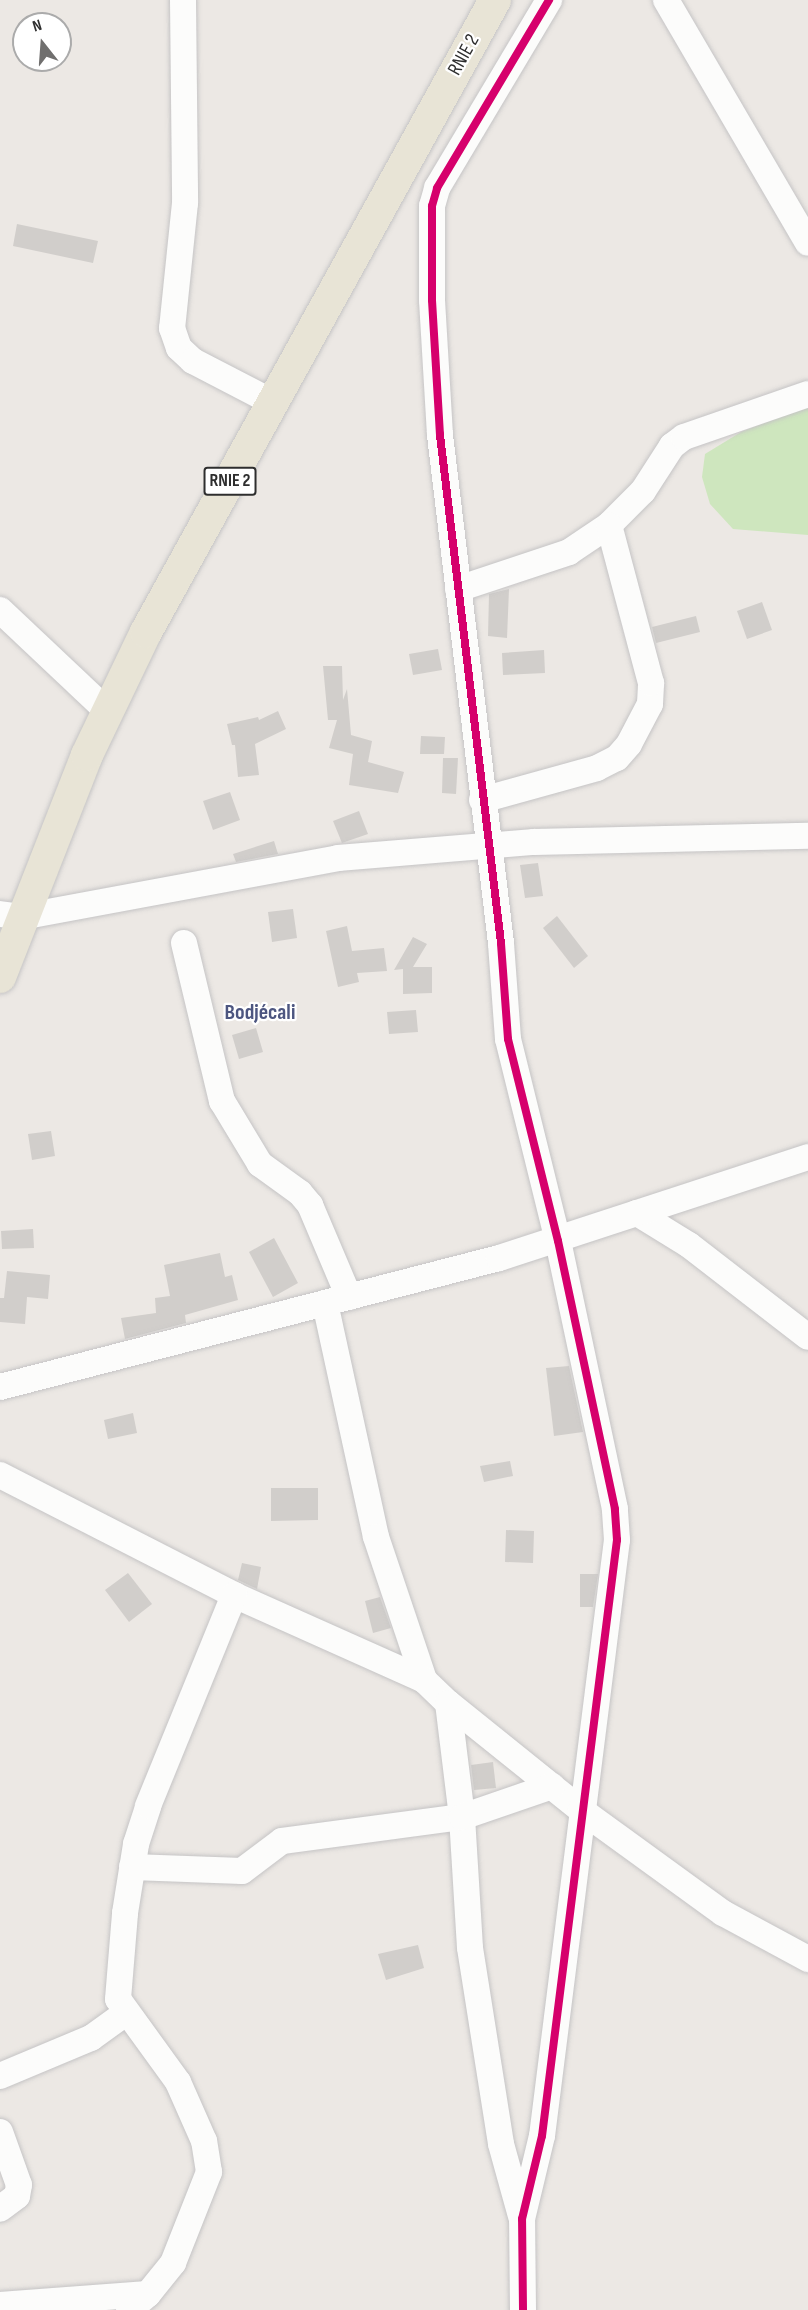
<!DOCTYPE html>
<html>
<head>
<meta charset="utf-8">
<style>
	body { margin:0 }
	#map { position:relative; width:808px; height:2310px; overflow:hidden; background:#ece8e4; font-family:"Sofia Sans Condensed",sans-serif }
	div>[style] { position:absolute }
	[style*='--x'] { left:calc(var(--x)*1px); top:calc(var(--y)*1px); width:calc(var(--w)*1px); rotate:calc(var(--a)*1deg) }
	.green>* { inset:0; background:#cee6be }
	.building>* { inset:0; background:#d1cecb }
	.roads { filter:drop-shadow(0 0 2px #c5c4c5) drop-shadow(0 0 2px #c5c4c5) }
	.minor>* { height:26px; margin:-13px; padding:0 13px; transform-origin:13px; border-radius:13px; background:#fcfcfb }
	.major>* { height:32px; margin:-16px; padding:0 16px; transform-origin:16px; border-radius:16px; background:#e8e4d6 }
	.cycleway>* { height:8px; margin:-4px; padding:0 4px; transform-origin:4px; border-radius:4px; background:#d6006c }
	span { translate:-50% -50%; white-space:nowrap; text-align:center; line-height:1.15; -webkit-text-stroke:4.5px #fff; paint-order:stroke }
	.shield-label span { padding:2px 4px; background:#fff; border:2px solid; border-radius:4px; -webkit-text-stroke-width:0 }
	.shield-label { font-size:18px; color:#2e2e2e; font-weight:700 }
	.street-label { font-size:20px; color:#2e2e2e }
	.quarter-label { font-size:22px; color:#4d5680; font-weight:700 }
	.north { position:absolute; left:12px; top:12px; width:60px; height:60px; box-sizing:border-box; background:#fff; border:2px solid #ababab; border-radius:50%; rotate:343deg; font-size:16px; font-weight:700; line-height:24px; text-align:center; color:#2e2e2e }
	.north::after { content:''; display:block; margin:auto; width:21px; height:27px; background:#706f6e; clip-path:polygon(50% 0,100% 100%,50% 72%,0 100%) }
</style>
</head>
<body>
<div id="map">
	<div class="green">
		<div style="clip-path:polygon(808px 406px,808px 535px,733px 529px,710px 504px,702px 477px,705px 454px,741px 432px)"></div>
	</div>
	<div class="building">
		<div style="clip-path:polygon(17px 224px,98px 241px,93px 263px,13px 246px)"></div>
		<div style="clip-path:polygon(509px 589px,507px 638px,488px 636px,489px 594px)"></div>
		<div style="clip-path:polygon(762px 602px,772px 630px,747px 639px,737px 611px)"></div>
		<div style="clip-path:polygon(696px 616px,700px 632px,656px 643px,652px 627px)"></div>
		<div style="clip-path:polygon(438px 649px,442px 670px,413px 675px,409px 654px)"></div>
		<div style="clip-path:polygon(544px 650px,545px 673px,503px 675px,502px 653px)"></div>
		<div style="clip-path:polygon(323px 666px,342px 666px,343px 700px,347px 689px,351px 735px,372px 741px,368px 762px,404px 772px,398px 793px,349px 785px,353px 754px,329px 748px,337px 720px,328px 720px)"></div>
		<div style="clip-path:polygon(278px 711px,286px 729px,255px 744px,259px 775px,238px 777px,235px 745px,232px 745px,227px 724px,258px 717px,259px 720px)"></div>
		<div style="clip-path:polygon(421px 736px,445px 737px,444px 754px,420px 754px)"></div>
		<div style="clip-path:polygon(443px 758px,458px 758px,456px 794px,442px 793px)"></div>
		<div style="clip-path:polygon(230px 792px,240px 820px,213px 830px,203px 801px)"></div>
		<div style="clip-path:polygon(359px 811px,368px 834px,342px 843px,333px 821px)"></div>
		<div style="clip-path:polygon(274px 841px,278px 854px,236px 862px,233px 854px)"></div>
		<div style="clip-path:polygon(538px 863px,543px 896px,525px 898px,520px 865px)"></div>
		<div style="clip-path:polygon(293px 909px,297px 938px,272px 942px,268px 912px)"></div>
		<div style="clip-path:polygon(557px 916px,588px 956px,574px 968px,543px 928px)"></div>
		<div style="clip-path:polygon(347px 926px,352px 951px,384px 948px,387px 971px,357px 973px,359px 982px,338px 987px,326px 931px)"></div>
		<div style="clip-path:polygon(413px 937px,427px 944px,413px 967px,432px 967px,432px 993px,403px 994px,403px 969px,394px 970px)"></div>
		<div style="clip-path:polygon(416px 1010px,418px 1032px,389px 1034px,387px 1012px)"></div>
		<div style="clip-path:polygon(256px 1028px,263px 1052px,239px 1059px,232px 1035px)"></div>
		<div style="clip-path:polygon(51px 1131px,55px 1156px,32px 1160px,28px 1134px)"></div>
		<div style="clip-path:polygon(33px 1229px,34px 1248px,2px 1249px,1px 1231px)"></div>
		<div style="clip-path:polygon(274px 1238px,298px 1283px,273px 1297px,249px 1252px)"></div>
		<div style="clip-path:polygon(220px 1253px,225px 1277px,232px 1275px,238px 1300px,185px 1315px,186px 1323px,125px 1339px,121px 1318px,156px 1313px,155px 1298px,170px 1296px,164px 1265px)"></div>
		<div style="clip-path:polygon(7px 1271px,50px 1275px,48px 1299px,27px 1297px,25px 1324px,0 1322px,0 1298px,4px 1298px)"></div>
		<div style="clip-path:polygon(569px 1366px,583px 1432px,554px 1436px,546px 1368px)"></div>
		<div style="clip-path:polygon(133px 1413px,137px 1433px,108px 1439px,104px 1420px)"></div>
		<div style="clip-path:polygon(510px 1461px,513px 1476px,484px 1482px,480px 1466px)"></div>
		<div style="clip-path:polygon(271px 1488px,318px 1488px,318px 1520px,271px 1521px)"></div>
		<div style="clip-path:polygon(506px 1530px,534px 1531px,533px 1563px,505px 1562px)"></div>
		<div style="clip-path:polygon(242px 1563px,261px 1567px,257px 1589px,238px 1580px)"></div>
		<div style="clip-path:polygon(128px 1573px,152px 1604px,129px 1622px,105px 1590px)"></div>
		<div style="clip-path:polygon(580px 1574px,598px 1574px,593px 1607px,580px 1607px)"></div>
		<div style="clip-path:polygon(380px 1597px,391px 1628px,373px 1633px,365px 1601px)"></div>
		<div style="clip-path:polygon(493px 1762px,496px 1788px,474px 1790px,471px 1765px)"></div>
		<div style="clip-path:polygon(418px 1945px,424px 1968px,386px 1980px,378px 1954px)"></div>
	</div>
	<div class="roads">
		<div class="minor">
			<div style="--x:183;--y:0;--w:203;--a:89.4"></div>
			<div style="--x:185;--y:203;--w:126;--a:95.9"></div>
			<div style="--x:172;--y:328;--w:21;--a:71"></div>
			<div style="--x:179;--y:348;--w:19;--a:43"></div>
			<div style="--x:193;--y:361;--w:91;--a:27.4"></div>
			<div style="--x:666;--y:0;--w:281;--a:59.7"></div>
			<div style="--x:458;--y:589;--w:117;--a:-18.4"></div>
			<div style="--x:569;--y:552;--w:48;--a:-34"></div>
			<div style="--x:609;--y:525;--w:48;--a:-45"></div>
			<div style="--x:643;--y:491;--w:54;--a:-57.2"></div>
			<div style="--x:672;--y:446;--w:15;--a:-37"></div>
			<div style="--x:684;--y:437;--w:131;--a:-19.1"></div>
			<div style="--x:0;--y:610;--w:147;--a:43.3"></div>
			<div style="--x:482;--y:800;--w:119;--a:-15.5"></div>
			<div style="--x:597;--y:768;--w:22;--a:-27"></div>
			<div style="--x:617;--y:758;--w:18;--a:-49"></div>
			<div style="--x:629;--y:744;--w:45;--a:-62.3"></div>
			<div style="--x:650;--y:704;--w:21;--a:-87"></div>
			<div style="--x:651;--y:683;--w:163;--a:-104.9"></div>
			<div style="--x:0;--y:914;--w:21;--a:8"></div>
			<div style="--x:21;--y:917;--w:322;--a:-10.5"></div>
			<div style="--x:338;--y:858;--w:197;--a:-4.7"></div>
			<div style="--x:534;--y:842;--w:274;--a:-1.3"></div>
			<div style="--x:184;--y:943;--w:163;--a:76.5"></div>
			<div style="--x:222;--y:1101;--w:74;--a:58.9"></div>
			<div style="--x:260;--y:1164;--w:49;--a:35.9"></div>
			<div style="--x:300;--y:1193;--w:16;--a:50"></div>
			<div style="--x:310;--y:1205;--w:100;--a:67"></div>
			<div style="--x:637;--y:1213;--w:61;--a:31.6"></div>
			<div style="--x:689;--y:1245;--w:150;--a:37.7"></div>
			<div style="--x:325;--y:1303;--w:239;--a:77.7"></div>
			<div style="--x:376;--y:1537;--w:151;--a:71.4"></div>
			<div style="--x:0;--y:1387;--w:515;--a:-14.49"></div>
			<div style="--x:499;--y:1258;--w:325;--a:-18.1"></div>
			<div style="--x:0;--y:1475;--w:263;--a:27.1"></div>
			<div style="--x:234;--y:1595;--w:208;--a:24.1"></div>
			<div style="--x:424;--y:1680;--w:33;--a:44"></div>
			<div style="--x:448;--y:1703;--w:171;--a:38.8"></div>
			<div style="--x:581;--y:1810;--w:175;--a:36"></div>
			<div style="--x:723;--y:1913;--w:97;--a:28.4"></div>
			<div style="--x:448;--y:1703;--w:115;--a:83"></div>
			<div style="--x:462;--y:1817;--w:131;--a:86.5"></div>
			<div style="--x:470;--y:1948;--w:198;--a:81"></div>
			<div style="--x:501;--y:2144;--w:75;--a:74.5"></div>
			<div style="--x:132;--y:1867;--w:110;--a:2.1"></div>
			<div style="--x:242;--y:1871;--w:50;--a:-36.9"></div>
			<div style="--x:282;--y:1841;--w:182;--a:-7.6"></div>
			<div style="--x:462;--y:1817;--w:95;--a:-19"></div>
			<div style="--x:0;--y:2076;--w:99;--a:-22.7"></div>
			<div style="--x:91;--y:2038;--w:44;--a:-35.8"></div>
			<div style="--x:0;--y:2132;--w:56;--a:70.3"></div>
			<div style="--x:19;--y:2185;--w:11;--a:100"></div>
			<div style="--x:17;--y:2196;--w:21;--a:143"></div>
			<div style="--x:0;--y:2305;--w:148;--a:-4.3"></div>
			<div style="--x:129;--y:2310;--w:25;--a:-40"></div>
			<div style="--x:148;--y:2294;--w:40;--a:-51"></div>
			<div style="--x:173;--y:2263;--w:98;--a:-68.4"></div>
			<div style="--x:209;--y:2172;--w:31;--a:-99"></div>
			<div style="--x:204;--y:2141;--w:64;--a:-113.8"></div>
			<div style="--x:178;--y:2082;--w:102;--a:-125.9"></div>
			<div style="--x:118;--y:1999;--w:86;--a:-85.3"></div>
			<div style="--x:125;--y:1913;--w:70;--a:-80.9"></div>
			<div style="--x:136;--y:1844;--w:40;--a:-72"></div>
			<div style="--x:148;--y:1806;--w:228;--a:-67.8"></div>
			<div style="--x:523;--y:2310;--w:91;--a:-90.6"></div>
			<div style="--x:522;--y:2219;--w:85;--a:-76.5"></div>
			<div style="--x:542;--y:2136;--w:601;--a:-82.83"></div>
			<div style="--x:617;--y:1540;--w:31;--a:-94"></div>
			<div style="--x:615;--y:1509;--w:274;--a:-102"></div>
			<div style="--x:558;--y:1241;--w:208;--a:-103.9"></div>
			<div style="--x:508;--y:1039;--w:96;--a:-94.2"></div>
			<div style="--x:501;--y:943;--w:512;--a:-96.85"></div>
			<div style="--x:440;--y:435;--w:135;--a:-93.4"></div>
			<div style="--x:432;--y:300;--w:94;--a:-90"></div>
			<div style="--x:432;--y:206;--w:19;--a:-74"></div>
			<div style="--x:437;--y:188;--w:219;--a:-59.2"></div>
		</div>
		<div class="major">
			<div style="--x:0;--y:977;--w:238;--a:-68.6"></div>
			<div style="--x:87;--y:755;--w:136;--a:-64.4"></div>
			<div style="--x:146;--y:632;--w:722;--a:-61.09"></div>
		</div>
	</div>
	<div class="cycleway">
		<div style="--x:523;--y:2310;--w:91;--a:-90.6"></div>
		<div style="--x:522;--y:2219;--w:85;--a:-76.5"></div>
		<div style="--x:542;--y:2136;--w:601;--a:-82.83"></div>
		<div style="--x:617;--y:1540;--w:31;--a:-94"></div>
		<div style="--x:615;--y:1509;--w:274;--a:-102"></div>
		<div style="--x:558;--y:1241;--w:208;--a:-103.9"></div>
		<div style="--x:508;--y:1039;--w:96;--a:-94.2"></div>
		<div style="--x:501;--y:943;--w:512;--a:-96.85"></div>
		<div style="--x:440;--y:435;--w:135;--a:-93.4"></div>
		<div style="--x:432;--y:300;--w:94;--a:-90"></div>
		<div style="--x:432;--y:206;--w:19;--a:-74"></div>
		<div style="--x:437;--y:188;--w:219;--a:-59.2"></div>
	</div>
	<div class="shield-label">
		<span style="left:230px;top:481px">RNIE 2</span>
	</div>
	<div class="street-label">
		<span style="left:464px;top:55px;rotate:-61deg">RNIE 2</span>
	</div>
	<div class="quarter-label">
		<span style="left:260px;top:1013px">Bodjécali</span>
	</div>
	<div class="north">N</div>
</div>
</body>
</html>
